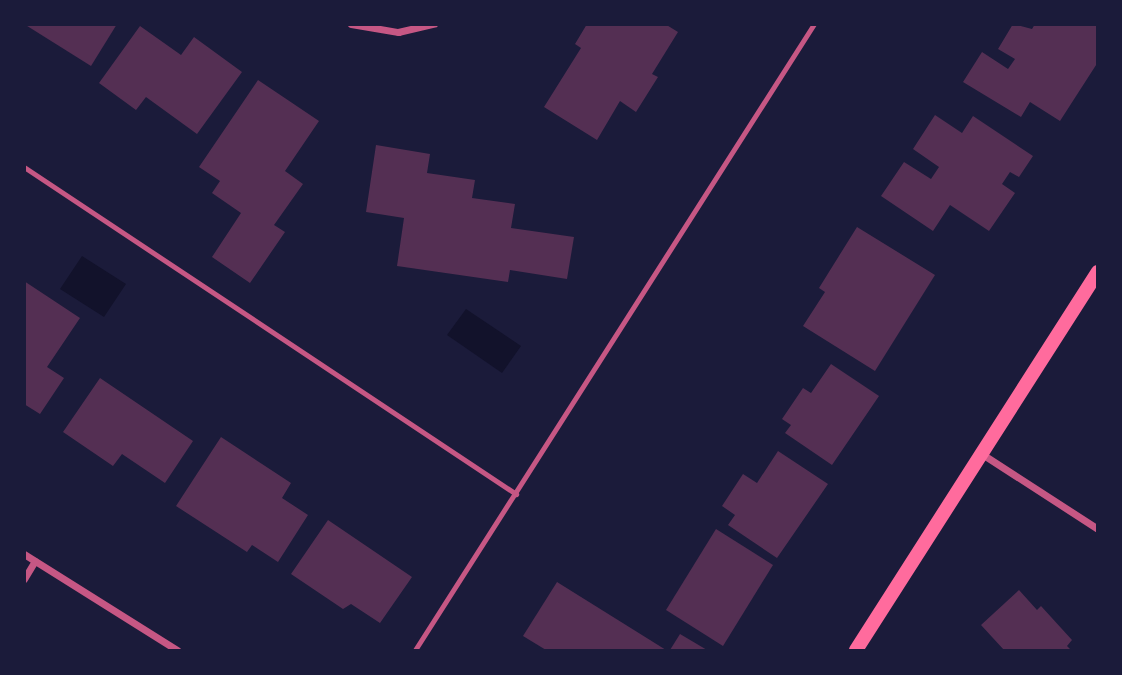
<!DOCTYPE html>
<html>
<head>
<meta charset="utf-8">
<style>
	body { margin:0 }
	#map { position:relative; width:1122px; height:675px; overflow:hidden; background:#1b1b3a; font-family:Overpass,sans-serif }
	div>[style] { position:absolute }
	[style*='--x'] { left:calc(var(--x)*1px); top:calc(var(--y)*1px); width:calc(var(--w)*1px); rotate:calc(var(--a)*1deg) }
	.water>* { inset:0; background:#12122b }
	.building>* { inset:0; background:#542f53 }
	.service>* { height:5px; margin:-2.5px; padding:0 2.5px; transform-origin:2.5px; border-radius:2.5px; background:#c65784 }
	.minor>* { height:7px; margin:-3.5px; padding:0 3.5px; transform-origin:3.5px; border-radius:3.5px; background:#c65784 }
	.secondary>* { height:14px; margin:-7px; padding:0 7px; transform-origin:7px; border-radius:7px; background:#ff6b9d }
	span { translate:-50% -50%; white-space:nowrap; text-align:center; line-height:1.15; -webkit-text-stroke:5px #1b1b3a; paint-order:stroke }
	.frame { position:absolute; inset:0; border:26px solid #1b1b3a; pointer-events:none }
</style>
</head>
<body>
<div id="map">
	<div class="water">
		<div style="clip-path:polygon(82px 256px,126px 284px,104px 317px,60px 289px)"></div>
		<div style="clip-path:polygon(466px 309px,521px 346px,502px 373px,447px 335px)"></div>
	</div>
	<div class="building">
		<div style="clip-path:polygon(24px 24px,117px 24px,91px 66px)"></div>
		<div style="clip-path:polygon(587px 24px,665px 24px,678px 32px,652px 74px,658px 77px,636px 112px,620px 101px,597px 140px,544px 107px,581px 48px,575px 44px)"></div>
		<div style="clip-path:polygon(1013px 24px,1032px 29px,1035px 24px,1098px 24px,1098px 62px,1060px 121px,1030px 102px,1021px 117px,963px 82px,982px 52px,1008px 69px,1015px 59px,998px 49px)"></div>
		<div style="clip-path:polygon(140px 26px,181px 55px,194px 37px,242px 72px,197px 134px,146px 97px,136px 110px,99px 83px)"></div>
		<div style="clip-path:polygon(258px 80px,319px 121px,285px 171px,303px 184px,274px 225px,285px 232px,250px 283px,212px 257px,241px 213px,212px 193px,220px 181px,199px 167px)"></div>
		<div style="clip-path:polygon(935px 115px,962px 133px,973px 116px,1033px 156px,1019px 177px,1010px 172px,1002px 184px,1015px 193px,989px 231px,950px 205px,933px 231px,881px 196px,904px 162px,931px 179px,939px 167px,913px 149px)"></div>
		<div style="clip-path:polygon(376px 145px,430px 154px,427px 173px,475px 180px,472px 198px,515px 204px,511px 228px,574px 237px,567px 279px,510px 270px,508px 282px,397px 266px,404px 218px,366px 212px)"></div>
		<div style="clip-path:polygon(857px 227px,935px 275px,875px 371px,803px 326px,825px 292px,819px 288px)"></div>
		<div style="clip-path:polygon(24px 281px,80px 318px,47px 367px,64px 378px,40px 414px,24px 404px)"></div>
		<div style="clip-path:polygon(831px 364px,879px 396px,832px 465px,785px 433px,791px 425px,782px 419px,803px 388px,811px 393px)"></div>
		<div style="clip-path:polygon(100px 378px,193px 441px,165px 483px,122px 454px,113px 466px,63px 432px)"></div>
		<div style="clip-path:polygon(221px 437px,291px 483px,282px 498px,308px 515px,278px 562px,252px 545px,247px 552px,176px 506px)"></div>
		<div style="clip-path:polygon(778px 451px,828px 484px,777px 558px,728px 525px,735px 515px,722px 506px,743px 474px,757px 483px)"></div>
		<div style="clip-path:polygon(328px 520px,412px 577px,380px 623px,351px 604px,343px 609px,291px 574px)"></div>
		<div style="clip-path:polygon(716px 529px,773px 565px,723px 646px,666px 610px)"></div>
		<div style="clip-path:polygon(557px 582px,666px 650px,546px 650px,523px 636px)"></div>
		<div style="clip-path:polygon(1019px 590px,1037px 610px,1041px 606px,1072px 640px,1067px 646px,1071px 650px,1004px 650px,981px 625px)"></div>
		<div style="clip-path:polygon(680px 634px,707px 650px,670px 650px)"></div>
	</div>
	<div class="service">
		<div style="--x:24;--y:167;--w:591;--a:33.61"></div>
		<div style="--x:415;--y:650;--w:742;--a:-57.49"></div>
	</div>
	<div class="minor">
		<div style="--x:351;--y:24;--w:48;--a:9.7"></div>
		<div style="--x:398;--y:32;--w:37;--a:-13"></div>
		<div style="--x:982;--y:454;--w:138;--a:32.9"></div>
		<div style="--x:24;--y:554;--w:181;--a:32.1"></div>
		<div style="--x:24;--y:579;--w:21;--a:-59"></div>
	</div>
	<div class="secondary">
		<div style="--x:856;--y:650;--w:449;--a:-57.4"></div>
	</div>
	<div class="frame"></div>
</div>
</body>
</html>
